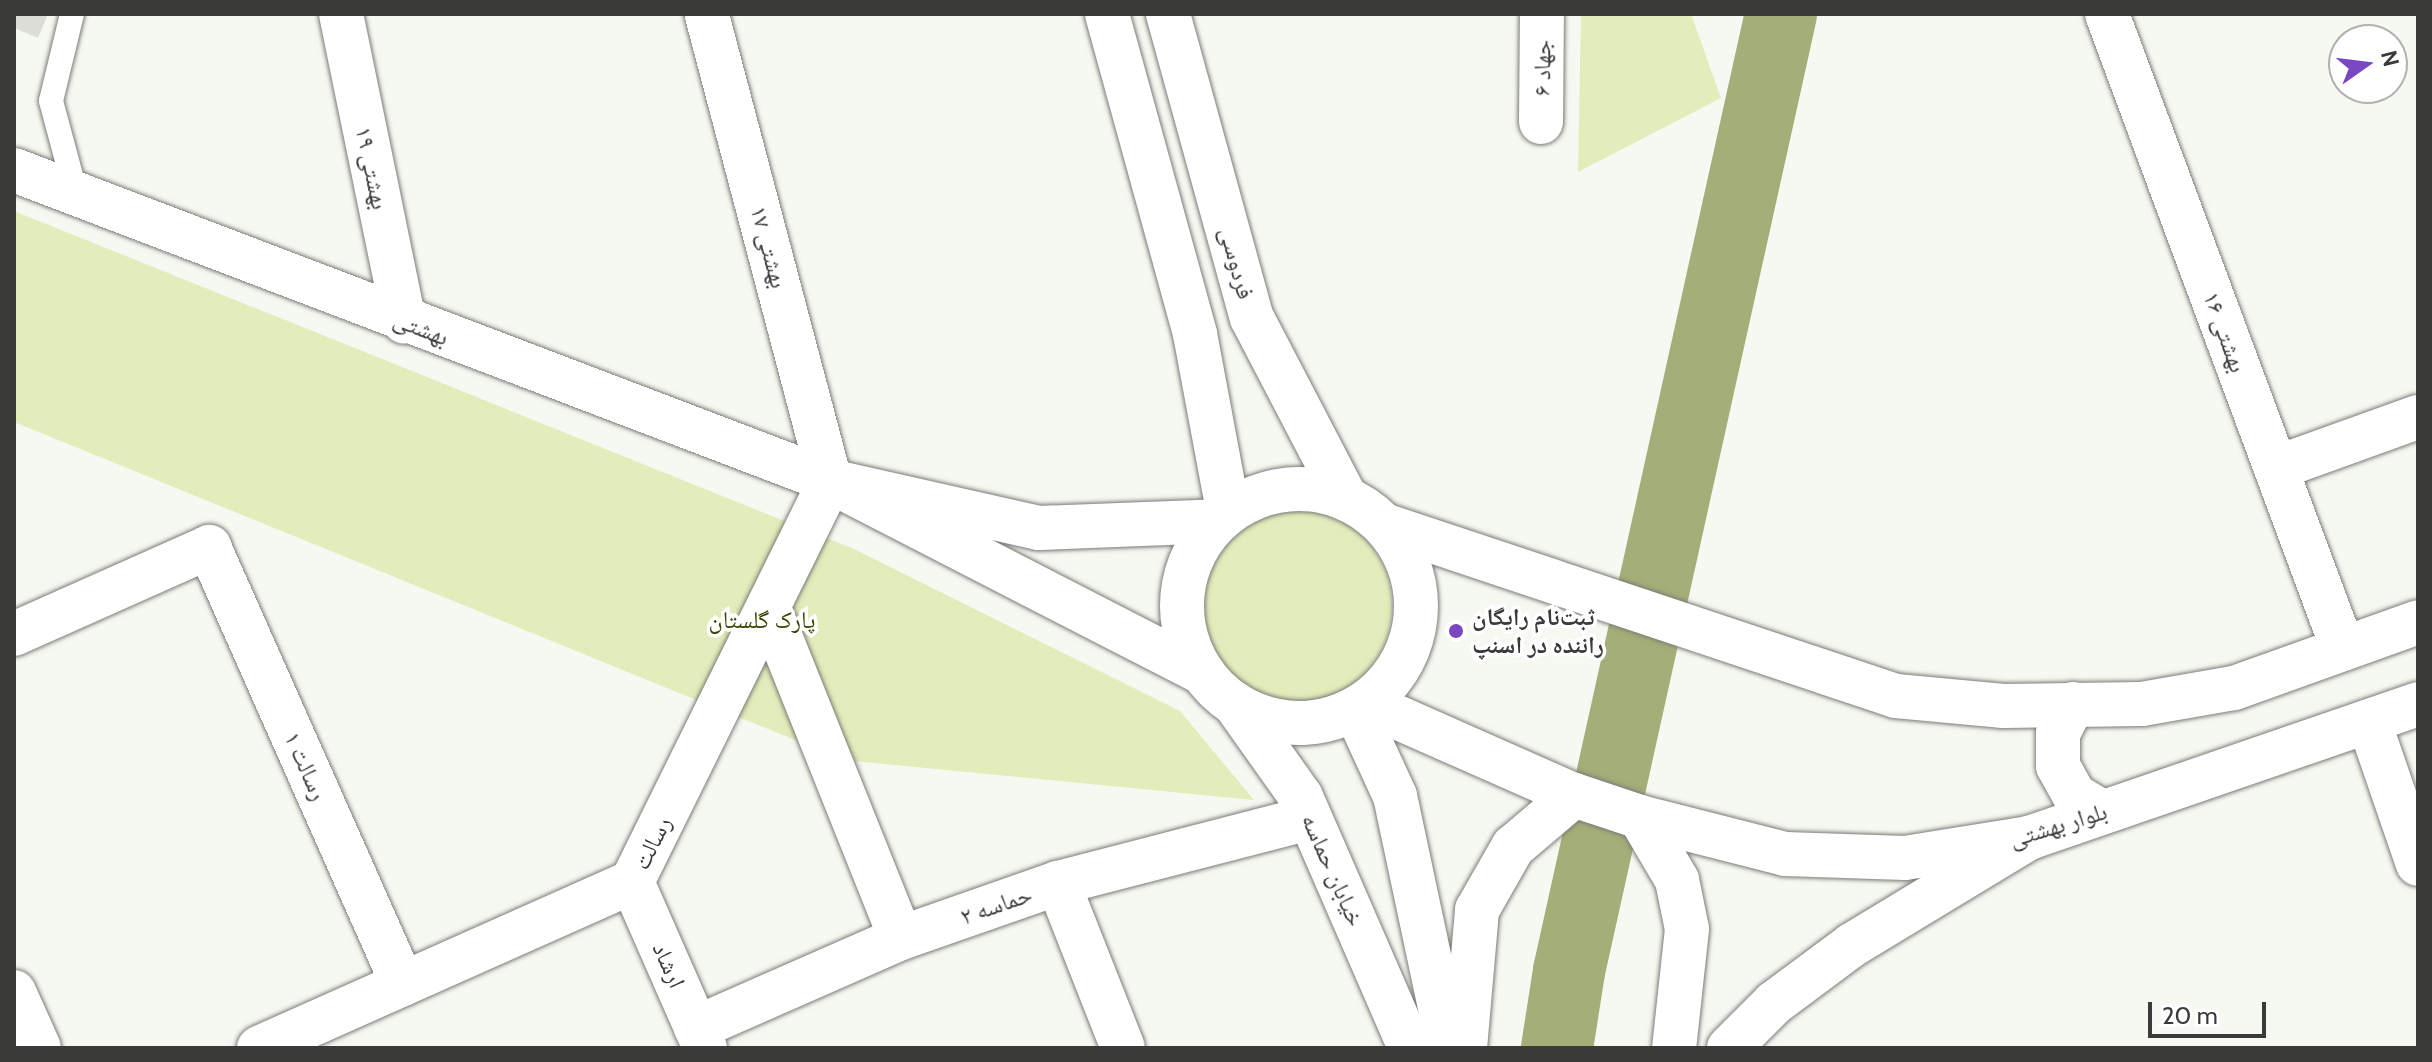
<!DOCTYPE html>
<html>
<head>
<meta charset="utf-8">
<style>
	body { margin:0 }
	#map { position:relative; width:2432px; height:1062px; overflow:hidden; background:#f6f8f2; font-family:Cabin,"Noto Naskh Arabic",sans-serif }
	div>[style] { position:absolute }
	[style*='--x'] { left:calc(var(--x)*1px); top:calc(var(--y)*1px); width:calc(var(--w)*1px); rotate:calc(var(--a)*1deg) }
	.green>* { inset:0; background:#e1edbb }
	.round { border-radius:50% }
	.river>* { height:72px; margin:-36px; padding:0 36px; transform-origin:36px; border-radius:36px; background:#a3af78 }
	.building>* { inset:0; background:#dcddd7 }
	.roads { filter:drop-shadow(0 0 2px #7b7c77) drop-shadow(0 0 2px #7b7c77) }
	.service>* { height:24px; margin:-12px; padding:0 12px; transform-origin:12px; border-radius:12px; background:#fff }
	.minor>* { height:44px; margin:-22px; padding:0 22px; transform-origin:22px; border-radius:22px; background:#fff }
	.tertiary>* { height:44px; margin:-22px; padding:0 22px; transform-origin:22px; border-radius:22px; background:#fff }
	.secondary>* { height:44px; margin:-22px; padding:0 22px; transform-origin:22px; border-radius:22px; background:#fff }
	.secondary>.ring { margin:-22px; padding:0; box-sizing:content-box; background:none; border:44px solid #fff; border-radius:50% }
	.dots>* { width:22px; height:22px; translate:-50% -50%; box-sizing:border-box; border:4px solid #fff; border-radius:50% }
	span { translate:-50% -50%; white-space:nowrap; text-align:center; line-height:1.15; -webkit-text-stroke:7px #fff; paint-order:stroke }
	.street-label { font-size:24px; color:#3a3b38 }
	.poi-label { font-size:24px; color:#3a3b38; font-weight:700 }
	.left { translate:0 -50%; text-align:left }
	.park-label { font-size:24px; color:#3b4501 }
	.frame { position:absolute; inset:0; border:16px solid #3a3b38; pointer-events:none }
	.north { position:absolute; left:2328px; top:24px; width:80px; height:80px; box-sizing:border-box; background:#fff; border:2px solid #b0b1af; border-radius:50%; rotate:76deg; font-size:22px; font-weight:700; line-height:32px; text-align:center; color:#3a3b38 }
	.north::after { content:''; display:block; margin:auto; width:28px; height:36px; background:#7948c0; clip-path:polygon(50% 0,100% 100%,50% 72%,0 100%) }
	.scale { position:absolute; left:2148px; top:1002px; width:118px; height:36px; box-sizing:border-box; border:4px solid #3a3b38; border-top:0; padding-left:10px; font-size:24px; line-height:28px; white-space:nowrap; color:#3a3b38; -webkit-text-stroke:6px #fff; paint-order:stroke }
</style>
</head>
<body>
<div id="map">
	<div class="green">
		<div style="clip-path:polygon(1581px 14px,1691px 14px,1721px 98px,1578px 172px)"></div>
		<div style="clip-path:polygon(14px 211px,854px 549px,1180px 711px,1254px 800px,844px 760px,14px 422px)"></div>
		<div class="round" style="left:1200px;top:510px;width:192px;height:192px"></div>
	</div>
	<div class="river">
		<div style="--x:1557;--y:1048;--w:78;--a:-81.1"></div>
		<div style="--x:1569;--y:971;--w:980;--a:-77.51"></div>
	</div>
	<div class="building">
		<div style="clip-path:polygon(14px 14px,48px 14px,38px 38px,14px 28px)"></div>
	</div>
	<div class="roads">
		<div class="service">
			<div style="--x:72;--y:14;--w:89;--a:103.6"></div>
			<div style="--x:51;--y:101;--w:96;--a:75"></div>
		</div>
		<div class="minor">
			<div style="--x:341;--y:14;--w:314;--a:78.4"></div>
			<div style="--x:2107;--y:14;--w:677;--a:69.61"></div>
			<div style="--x:1541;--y:122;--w:108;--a:-89.5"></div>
			<div style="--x:2276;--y:468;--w:151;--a:-19.8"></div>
			<div style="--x:770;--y:611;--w:352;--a:68.2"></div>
			<div style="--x:14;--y:634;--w:214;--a:-24"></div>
			<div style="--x:209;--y:547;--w:478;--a:66.1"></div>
			<div style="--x:2369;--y:722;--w:150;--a:71"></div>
			<div style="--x:1640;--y:817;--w:73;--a:59.6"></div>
			<div style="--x:1677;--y:880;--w:50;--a:78.5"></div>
			<div style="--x:1687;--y:929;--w:120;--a:96.2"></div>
			<div style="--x:1058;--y:883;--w:177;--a:68.5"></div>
			<div style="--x:14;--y:992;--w:61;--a:65.9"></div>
			<div style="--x:696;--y:1028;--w:224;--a:-23.7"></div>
			<div style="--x:901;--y:938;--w:166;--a:-19.3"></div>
			<div style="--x:1058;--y:883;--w:259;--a:-14.5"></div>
			<div style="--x:705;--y:1048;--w:181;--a:-113.7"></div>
			<div style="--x:632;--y:882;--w:447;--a:-63.7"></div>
			<div style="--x:830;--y:481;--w:483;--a:-104.8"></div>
			<div style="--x:1729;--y:1048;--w:64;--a:-45"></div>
			<div style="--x:1774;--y:1003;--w:97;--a:-36.6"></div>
			<div style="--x:1852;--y:945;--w:207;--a:-31.2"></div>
		</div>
		<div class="tertiary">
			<div style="--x:259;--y:1048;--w:408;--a:-24"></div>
		</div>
		<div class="secondary">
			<div style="--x:1107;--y:14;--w:332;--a:74.6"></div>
			<div style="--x:1195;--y:334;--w:180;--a:79.4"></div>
			<div style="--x:1168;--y:14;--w:315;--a:74.6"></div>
			<div style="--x:1252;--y:318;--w:202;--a:62.5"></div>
			<div style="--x:14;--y:170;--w:873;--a:20.86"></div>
			<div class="ring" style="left:1182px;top:489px;width:190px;height:190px"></div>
			<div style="--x:1384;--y:525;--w:540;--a:18.47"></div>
			<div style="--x:1896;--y:696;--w:108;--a:5.3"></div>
			<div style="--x:2004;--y:706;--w:138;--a:-0.8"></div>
			<div style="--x:2142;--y:704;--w:93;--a:-9.9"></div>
			<div style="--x:2234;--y:688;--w:195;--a:-19.7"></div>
			<div style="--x:1203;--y:673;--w:420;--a:-152.8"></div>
			<div style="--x:830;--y:481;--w:214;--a:12.7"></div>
			<div style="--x:1039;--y:528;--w:179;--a:-2.2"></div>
			<div style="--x:1365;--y:703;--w:228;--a:23.8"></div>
			<div style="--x:1574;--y:795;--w:70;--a:18.4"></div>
			<div style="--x:1640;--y:817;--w:150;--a:14.3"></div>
			<div style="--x:1785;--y:854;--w:120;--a:1.9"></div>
			<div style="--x:1905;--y:858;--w:126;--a:-9.2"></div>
			<div style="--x:2029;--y:838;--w:411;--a:-19"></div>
			<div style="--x:1235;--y:704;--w:114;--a:54.6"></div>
			<div style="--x:1301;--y:797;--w:274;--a:66.5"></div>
			<div style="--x:2073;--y:704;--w:33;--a:117"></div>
			<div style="--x:2058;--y:733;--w:33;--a:90"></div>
			<div style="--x:2058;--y:766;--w:33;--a:61"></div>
			<div style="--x:2074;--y:795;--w:33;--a:31"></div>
			<div style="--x:1355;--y:709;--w:96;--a:65.3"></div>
			<div style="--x:1395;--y:796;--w:227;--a:78"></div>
			<div style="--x:1442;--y:1018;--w:30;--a:88"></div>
			<div style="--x:1465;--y:1048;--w:139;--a:-85"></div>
			<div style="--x:1477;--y:910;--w:73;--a:-60.3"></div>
			<div style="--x:1513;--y:847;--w:80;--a:-40.4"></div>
		</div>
	</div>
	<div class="dots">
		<div style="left:1456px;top:631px;background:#7948c0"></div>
	</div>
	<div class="street-label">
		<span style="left:1542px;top:68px;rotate:-90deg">جهاد ۶</span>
		<span style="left:372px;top:168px;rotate:78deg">بهشتی ۱۹</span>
		<span style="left:769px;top:247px;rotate:75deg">بهشتی ۱۷</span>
		<span style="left:1237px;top:263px;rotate:75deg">فردوسی</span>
		<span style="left:421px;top:328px;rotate:21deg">بهشتی</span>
		<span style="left:2225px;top:332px;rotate:70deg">بهشتی ۱۶</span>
		<span style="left:306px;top:766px;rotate:66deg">رسالت ۱</span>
		<span style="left:2058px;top:825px;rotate:-17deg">بلوار بهشتی</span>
		<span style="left:652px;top:843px;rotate:-63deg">رسالت</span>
		<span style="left:1333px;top:870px;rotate:66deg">خیابان حماسه</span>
		<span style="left:996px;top:905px;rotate:-19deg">حماسه ۲</span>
		<span style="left:669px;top:965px;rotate:66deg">ارشاد</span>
	</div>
	<div class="poi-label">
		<span class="left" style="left:1472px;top:631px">ثبت‌نام رایگان<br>راننده در اسنپ</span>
	</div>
	<div class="park-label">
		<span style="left:762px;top:620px">پارک گلستان</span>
	</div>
	<div class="frame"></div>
	<div class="north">N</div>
	<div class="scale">20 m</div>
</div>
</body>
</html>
